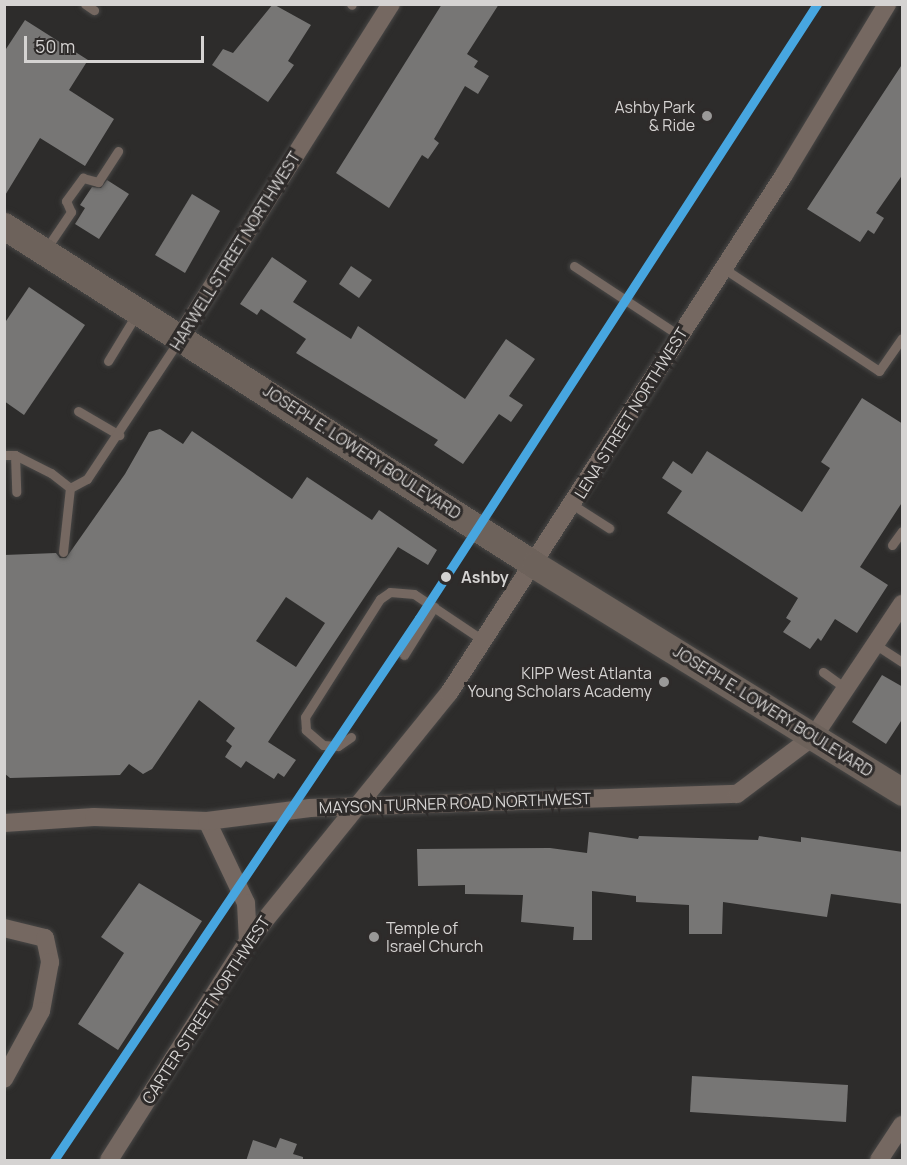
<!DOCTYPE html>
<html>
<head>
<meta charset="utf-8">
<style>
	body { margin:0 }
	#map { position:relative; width:907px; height:1165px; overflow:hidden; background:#2d2c2b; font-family:Manrope,sans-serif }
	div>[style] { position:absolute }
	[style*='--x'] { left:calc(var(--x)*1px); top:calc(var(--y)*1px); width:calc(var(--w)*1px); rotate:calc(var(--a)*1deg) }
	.building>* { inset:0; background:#777675 }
	.roads { filter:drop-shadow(0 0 2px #484746) drop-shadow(0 0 2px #484746) }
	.service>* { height:9px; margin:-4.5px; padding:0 4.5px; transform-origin:4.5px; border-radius:4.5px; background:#756861 }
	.minor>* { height:18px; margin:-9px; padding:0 9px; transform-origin:9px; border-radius:9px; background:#756861 }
	.secondary>* { height:27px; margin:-13.5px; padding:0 13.5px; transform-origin:13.5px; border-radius:13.5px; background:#6d625b }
	.metro-1>* { height:9px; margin:-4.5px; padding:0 4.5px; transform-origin:4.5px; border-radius:4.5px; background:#47a6e0 }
	.dots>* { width:16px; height:16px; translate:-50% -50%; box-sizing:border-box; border:3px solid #2e2b2a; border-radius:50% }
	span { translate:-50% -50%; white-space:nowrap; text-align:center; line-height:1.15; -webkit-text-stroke:6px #2e2b2a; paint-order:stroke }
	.poi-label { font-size:16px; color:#d5d3d2 }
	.right { translate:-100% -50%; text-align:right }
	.left { translate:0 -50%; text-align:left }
	.street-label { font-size:16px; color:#d5d3d2 }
	.stop-label { font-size:16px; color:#d5d3d2; font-weight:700 }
	.frame { position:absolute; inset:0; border:6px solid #d5d3d2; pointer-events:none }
	.scale { position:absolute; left:24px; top:36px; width:180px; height:27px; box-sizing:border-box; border:3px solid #d5d3d2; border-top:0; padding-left:8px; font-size:18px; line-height:21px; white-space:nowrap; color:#d5d3d2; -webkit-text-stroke:4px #2e2b2a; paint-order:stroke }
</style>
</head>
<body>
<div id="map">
	<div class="building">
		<div style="clip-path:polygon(273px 4px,311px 25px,288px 61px,294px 65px,268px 102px,212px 65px,223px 49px,233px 53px)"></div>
		<div style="clip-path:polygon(442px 4px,499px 4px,467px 54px,478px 61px,474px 67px,489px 76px,478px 94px,465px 86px,434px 139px,439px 143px,428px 159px,422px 155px,389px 208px,336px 173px)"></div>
		<div style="clip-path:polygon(25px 20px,88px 60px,69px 90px,114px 119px,85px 166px,40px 138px,4px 197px,4px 52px)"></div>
		<div style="clip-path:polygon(903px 63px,903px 174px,876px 213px,884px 218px,874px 234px,868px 230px,860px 242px,807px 209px)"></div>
		<div style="clip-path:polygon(107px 180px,129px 194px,99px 239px,75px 224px,85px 208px,80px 205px,92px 187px,101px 188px)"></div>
		<div style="clip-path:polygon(192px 194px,220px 211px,185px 273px,155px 255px)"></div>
		<div style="clip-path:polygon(272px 257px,307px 281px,293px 302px,351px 339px,358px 326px,465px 399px,506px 339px,535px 359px,509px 396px,523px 405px,511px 422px,499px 414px,463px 464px,434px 445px,438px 440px,296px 353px,306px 339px,261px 309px,257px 315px,240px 304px)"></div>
		<div style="clip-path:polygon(351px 266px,372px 280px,359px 298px,339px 284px)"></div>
		<div style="clip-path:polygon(29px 287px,85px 325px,24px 415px,4px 401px,4px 324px)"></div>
		<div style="clip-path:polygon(862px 398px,903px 424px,903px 501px,860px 567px,888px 585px,857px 633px,835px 619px,821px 641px,818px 638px,810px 649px,783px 632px,791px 621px,786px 618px,798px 598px,667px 513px,682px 491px,662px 478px,673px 461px,692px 474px,707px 451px,802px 512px,830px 468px,821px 462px)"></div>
		<div style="clip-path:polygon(evenodd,160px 429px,183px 444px,192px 431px,292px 499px,307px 477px,372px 520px,379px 510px,437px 550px,428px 565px,398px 547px,268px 742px,296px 760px,284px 777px,278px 773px,274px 779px,246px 761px,241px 768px,225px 757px,232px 746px,226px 741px,235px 728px,199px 700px,152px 769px,143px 774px,129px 764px,120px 775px,10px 778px,4px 773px,4px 555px,56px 553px,60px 558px,66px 558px,125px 474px,149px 432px,160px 429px,286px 597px,325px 623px,296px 667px,256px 641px,286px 597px)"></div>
		<div style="clip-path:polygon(882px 675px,903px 687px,903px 718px,886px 744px,852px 722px)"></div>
		<div style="clip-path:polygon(589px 832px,638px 839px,639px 836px,758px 840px,759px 836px,801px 842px,801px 837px,903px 852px,903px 904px,831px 894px,827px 917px,723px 902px,722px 934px,689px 934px,689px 905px,636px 902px,636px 896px,592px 891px,592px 940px,573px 940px,574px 927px,521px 922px,523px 895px,465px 894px,465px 885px,418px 886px,417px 849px,550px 848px,587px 853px)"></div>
		<div style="clip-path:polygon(139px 883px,202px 921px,118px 1050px,78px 1024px,124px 953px,101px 937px)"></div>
		<div style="clip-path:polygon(692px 1076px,848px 1085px,846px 1122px,690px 1112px)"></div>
		<div style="clip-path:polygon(280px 1138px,297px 1144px,293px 1154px,303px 1157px,303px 1161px,246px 1161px,253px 1140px,276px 1148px)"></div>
	</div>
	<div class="roads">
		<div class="service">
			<div style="--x:85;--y:4;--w:11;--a:34"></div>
			<div style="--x:351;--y:4;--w:1;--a:45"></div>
			<div style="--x:46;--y:249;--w:45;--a:-56"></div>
			<div style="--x:71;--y:212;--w:12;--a:-114"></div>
			<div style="--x:66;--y:201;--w:29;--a:-54"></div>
			<div style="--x:83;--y:178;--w:16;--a:15"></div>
			<div style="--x:98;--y:182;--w:37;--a:-57"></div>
			<div style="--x:574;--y:266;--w:127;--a:33.4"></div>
			<div style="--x:723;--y:268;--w:187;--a:33.4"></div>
			<div style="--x:879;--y:371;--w:40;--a:-55.1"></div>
			<div style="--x:108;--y:361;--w:54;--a:-58.7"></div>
			<div style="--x:78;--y:411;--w:48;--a:30.3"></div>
			<div style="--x:4;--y:455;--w:11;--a:0"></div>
			<div style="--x:15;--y:455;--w:40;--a:26.6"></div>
			<div style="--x:51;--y:473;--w:24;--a:38"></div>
			<div style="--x:15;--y:455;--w:37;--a:88"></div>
			<div style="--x:70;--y:488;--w:19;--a:-28"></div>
			<div style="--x:87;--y:479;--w:167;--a:-56.5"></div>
			<div style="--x:573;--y:505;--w:43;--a:32.6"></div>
			<div style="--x:892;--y:545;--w:17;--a:-54"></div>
			<div style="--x:63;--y:552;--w:64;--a:-83.8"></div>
			<div style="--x:876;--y:645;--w:31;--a:33"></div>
			<div style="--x:404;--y:655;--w:57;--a:-58"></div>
			<div style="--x:823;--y:672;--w:31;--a:36"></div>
			<div style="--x:351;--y:737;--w:16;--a:145"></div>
			<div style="--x:338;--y:746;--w:15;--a:-176"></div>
			<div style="--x:323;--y:745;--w:23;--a:-139"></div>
			<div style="--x:306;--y:730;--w:13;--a:-94"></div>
			<div style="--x:305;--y:717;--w:140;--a:-57.6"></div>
			<div style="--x:380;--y:599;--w:12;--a:-35"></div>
			<div style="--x:390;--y:592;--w:24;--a:5"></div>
			<div style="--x:414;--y:594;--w:84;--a:33.9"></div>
		</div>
		<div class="minor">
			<div style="--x:181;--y:336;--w:393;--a:-57.7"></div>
			<div style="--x:207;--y:821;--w:91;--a:64.6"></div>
			<div style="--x:246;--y:903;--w:38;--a:87"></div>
			<div style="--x:4;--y:823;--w:90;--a:-3.8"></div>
			<div style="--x:94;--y:817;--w:113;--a:2"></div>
			<div style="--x:207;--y:821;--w:104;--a:-7.2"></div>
			<div style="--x:310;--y:808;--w:427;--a:-1.9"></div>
			<div style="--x:737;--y:794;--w:96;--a:-37"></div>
			<div style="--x:814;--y:736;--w:159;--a:-56.3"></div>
			<div style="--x:4;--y:928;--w:42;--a:13.7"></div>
			<div style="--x:45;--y:938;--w:25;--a:78"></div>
			<div style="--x:50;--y:962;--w:50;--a:100.4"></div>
			<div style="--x:41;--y:1011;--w:77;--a:118.6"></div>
			<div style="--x:109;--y:1160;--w:259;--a:-57.6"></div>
			<div style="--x:248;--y:941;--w:319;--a:-51"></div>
			<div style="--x:449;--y:693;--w:617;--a:-57.11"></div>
			<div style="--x:784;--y:175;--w:200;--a:-58.9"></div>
			<div style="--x:879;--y:1160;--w:42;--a:-56.7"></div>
		</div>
		<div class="secondary">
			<div style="--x:4;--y:226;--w:630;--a:32.55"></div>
			<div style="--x:535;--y:565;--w:432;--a:31.7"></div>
		</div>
	</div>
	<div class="metro-1">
		<div style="--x:54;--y:1160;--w:653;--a:-56.04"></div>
		<div style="--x:419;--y:618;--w:732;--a:-57.05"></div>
	</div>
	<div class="dots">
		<div style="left:707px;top:116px;background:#9a9998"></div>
		<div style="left:446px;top:577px;background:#d5d3d2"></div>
		<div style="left:664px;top:682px;background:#9a9998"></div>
		<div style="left:374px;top:937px;background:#9a9998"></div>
	</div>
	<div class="poi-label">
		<span class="right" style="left:695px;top:116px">Ashby Park<br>&amp; Ride</span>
		<span class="right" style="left:652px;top:682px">KIPP West Atlanta<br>Young Scholars Academy</span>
		<span class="left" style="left:386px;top:937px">Temple of<br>Israel Church</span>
	</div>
	<div class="street-label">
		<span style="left:235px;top:251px;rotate:-58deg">HARWELL STREET NORTHWEST</span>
		<span style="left:631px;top:413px;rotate:-58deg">LENA STREET NORTHWEST</span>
		<span style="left:362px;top:452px;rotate:33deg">JOSEPH E. LOWERY BOULEVARD</span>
		<span style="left:773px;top:711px;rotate:32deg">JOSEPH E. LOWERY BOULEVARD</span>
		<span style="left:455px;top:803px;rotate:-2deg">MAYSON TURNER ROAD NORTHWEST</span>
		<span style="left:206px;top:1010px;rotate:-57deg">CARTER STREET NORTHWEST</span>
	</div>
	<div class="stop-label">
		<span class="left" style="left:461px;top:577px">Ashby</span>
	</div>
	<div class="frame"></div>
	<div class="scale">50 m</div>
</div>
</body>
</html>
